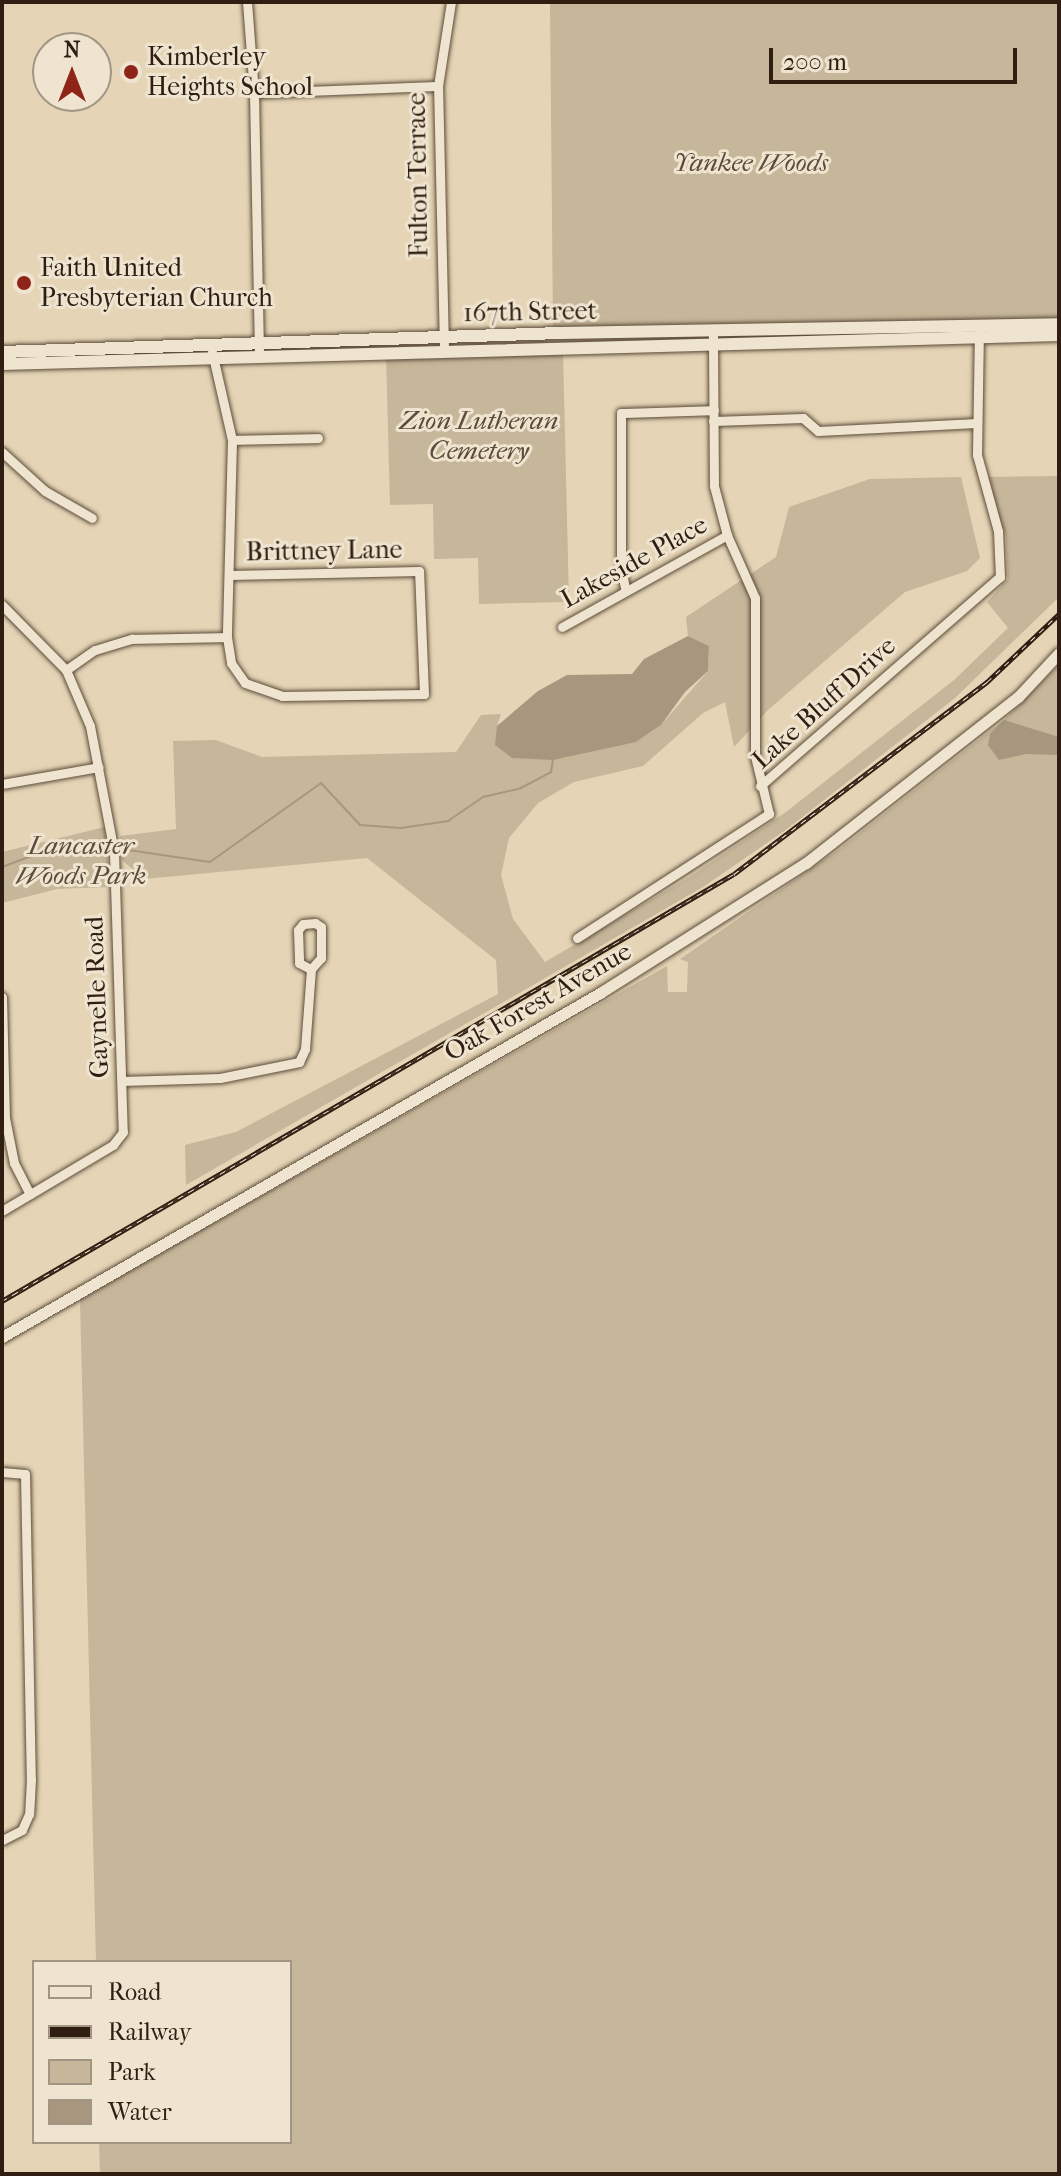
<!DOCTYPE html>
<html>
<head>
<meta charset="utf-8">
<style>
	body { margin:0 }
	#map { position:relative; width:1061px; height:2176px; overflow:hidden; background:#e5d5b6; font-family:"IM FELL French Canon",serif }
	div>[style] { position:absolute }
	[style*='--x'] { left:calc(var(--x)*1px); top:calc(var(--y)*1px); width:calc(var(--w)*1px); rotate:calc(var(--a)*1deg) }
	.green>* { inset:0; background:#c6b69a }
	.water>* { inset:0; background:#a7977e }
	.stream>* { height:2px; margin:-1px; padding:0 1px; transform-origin:1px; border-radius:1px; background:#a7977e }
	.roads { filter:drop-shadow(0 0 2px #5c4c3a) drop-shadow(0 0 2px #5c4c3a) }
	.minor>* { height:9px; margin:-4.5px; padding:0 4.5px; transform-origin:4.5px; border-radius:4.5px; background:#eee4d0 }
	.tertiary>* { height:11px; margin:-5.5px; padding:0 5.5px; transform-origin:5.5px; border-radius:5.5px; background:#eee4d0 }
	.secondary>* { height:12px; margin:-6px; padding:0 6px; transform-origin:6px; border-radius:6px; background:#eee4d0 }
	.rail>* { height:5px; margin-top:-2.5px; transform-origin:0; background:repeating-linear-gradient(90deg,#eee4d0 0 6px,#2f1e11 0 12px); box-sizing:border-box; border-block:2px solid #2f1e11 }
	.dots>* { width:22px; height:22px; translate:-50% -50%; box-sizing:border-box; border:4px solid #eee4d0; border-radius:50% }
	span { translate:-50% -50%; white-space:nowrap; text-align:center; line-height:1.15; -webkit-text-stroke:6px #eee4d0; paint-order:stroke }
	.poi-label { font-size:26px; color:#2f1e11 }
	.left { translate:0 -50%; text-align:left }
	.park-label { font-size:26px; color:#5c4c3a; font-style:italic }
	.street-label { font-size:26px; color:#2f1e11 }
	.frame { position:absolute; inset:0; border:4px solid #2f1e11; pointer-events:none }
	.legend { position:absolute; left:32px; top:1960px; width:260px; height:184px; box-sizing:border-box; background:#eee4d0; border:2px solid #a29584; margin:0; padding:10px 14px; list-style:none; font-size:24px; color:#2f1e11 }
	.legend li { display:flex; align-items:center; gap:16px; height:40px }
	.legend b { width:40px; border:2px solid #a29584 }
	.north { position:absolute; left:32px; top:32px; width:80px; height:80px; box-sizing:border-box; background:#eee4d0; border:2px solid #a29584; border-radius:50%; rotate:0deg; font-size:22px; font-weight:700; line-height:32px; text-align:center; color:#2f1e11 }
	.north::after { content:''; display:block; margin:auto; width:28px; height:36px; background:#8f2418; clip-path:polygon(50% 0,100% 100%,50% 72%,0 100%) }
	.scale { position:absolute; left:769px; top:48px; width:248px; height:36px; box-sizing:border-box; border:4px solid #2f1e11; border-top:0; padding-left:10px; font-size:24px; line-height:28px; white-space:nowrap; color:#2f1e11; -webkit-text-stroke:6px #eee4d0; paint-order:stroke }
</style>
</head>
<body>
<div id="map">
	<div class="green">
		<div style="clip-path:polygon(550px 2px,1059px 2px,1059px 319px,553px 329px)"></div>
		<div style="clip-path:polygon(563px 351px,569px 602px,479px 604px,478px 558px,434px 559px,433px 504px,390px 505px,386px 355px)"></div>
		<div style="clip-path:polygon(1059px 476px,1059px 597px,955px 698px,787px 829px,703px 887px,186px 1185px,185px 1145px,236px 1132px,498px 994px,496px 960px,367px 858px,144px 879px,122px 860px,120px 836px,176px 829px,173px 741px,216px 740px,262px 757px,456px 752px,481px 715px,501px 714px,497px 726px,565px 758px,590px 748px,636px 742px,661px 725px,708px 671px,709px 646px,688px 636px,686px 617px,776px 557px,789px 507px,870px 479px,961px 477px,980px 558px,967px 571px,905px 592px,769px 709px,734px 747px,725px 702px,703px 713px,643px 766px,574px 782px,538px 803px,509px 838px,501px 875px,513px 919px,545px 962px,688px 878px,786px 812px,954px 680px,1008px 628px,987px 602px,1008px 579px,1006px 537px,986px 477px)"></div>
		<div style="clip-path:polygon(1059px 665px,1059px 2174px,100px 2174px,99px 2142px,290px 2142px,290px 1962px,96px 1962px,80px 1299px,667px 966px,668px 992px,687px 992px,688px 962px,680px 959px,841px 848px,1004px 720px)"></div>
		<div style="clip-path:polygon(105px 827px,110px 887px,57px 889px,2px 903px,2px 852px)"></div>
	</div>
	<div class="water">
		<div style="clip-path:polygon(688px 636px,709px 646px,708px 671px,685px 692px,661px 725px,636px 742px,553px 760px,512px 758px,495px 745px,497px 726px,538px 691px,567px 675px,632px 674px,644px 659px)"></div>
		<div style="clip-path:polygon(1004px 720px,1059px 737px,1059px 755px,1026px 754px,999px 760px,988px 745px,990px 734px)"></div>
	</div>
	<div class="stream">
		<div style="--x:121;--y:849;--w:90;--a:8.3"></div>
		<div style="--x:210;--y:862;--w:136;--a:-35.4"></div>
		<div style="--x:321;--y:783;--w:57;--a:47.1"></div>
		<div style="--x:360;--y:825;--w:41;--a:4.2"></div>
		<div style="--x:401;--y:828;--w:48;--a:-8.5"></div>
		<div style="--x:448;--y:821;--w:42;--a:-34.4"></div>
		<div style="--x:483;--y:797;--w:39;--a:-13"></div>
		<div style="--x:521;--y:788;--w:34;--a:-28"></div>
		<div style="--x:551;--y:772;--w:12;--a:-81"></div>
		<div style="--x:2;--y:867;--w:63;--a:-20.4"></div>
		<div style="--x:61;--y:845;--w:46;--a:2.5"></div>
	</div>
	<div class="roads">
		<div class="minor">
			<div style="--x:247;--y:2;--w:91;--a:85.6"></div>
			<div style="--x:254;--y:93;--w:262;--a:88.9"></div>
			<div style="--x:254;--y:93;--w:184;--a:-2.2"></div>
			<div style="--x:444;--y:348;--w:262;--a:-91.3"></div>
			<div style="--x:438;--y:86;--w:85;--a:-81.2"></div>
			<div style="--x:212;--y:352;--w:90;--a:77.2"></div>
			<div style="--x:232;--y:440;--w:197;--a:91.5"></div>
			<div style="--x:227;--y:637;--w:26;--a:81"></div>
			<div style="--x:231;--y:663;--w:24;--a:55"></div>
			<div style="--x:245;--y:683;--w:39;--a:19"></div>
			<div style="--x:282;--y:696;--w:142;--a:-0.8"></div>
			<div style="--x:424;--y:694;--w:123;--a:-92.3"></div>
			<div style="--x:419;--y:571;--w:189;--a:178.8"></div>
			<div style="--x:713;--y:421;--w:90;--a:-1.9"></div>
			<div style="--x:803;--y:418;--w:20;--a:41"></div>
			<div style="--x:818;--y:431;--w:159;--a:-2.9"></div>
			<div style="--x:232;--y:440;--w:86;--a:-1.3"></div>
			<div style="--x:2;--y:452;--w:58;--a:42.2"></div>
			<div style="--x:45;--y:491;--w:54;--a:29.9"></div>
			<div style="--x:625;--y:588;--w:21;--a:-101"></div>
			<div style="--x:621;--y:567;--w:154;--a:-90"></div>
			<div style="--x:621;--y:413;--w:93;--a:-1.8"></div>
			<div style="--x:2;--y:605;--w:91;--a:45.4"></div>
			<div style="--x:66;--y:670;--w:61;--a:66.8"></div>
			<div style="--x:90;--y:726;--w:128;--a:79.2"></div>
			<div style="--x:114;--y:852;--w:280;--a:88.2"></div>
			<div style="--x:123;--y:1132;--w:16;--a:128"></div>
			<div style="--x:113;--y:1145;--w:129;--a:149.3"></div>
			<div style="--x:562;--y:627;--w:189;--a:-29.1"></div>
			<div style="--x:66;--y:670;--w:35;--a:-35"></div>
			<div style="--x:95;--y:650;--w:39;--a:-17"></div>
			<div style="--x:132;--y:639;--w:95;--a:-1.2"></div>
			<div style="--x:2;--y:784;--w:98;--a:-9.9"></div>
			<div style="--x:760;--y:786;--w:318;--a:-41.1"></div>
			<div style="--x:1000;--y:577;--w:46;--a:-92.5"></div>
			<div style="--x:998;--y:531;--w:79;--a:-105.4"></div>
			<div style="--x:977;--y:455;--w:121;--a:-89.1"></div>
			<div style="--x:577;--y:938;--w:229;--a:-32.9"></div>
			<div style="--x:769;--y:814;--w:60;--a:-103.6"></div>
			<div style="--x:755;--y:756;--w:158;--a:-90"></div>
			<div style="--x:755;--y:598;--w:69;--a:-114"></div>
			<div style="--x:727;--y:535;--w:51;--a:-104.9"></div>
			<div style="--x:714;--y:486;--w:156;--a:-90.4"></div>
			<div style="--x:2;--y:997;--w:121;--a:88.6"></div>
			<div style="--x:5;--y:1118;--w:46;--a:78.7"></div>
			<div style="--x:14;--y:1163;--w:35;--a:63"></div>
			<div style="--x:122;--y:1081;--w:98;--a:-1.8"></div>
			<div style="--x:220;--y:1078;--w:81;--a:-11.4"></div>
			<div style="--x:299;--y:1062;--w:14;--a:-65"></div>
			<div style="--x:305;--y:1049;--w:80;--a:-85.7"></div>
			<div style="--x:311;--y:969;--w:15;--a:-48"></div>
			<div style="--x:321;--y:958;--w:31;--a:-90"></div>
			<div style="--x:321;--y:927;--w:7;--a:-146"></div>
			<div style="--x:315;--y:923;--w:12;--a:175"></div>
			<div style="--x:303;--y:924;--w:8;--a:130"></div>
			<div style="--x:298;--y:930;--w:33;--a:88"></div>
			<div style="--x:299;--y:963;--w:13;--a:27"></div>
			<div style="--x:2;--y:1472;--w:23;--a:5"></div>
			<div style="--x:25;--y:1474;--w:305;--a:88.9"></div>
			<div style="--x:31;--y:1779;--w:35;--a:93"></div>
			<div style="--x:29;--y:1814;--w:17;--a:114"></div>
			<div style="--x:22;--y:1830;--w:22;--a:153"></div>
		</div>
		<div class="tertiary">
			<div style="--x:2;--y:1337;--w:690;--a:-29.91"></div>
			<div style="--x:600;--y:993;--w:244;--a:-32.3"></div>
			<div style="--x:806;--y:863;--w:269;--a:-38.1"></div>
			<div style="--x:1018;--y:697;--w:60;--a:-47"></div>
		</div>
		<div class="secondary">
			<div style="--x:2;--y:352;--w:558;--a:-1.95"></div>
			<div style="--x:560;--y:333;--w:499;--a:-1"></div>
			<div style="--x:2;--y:364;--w:1057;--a:-1.57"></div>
		</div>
	</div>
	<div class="rail">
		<div style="--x:2;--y:1301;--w:847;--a:-30.26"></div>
		<div style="--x:734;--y:874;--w:318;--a:-37.2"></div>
		<div style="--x:987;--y:682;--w:99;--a:-43.4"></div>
	</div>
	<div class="dots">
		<div style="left:131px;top:72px;background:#8f2418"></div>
		<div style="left:24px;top:283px;background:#8f2418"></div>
	</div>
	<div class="poi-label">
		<span class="left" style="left:147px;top:72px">Kimberley<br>Heights School</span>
		<span class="left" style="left:40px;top:283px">Faith United<br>Presbyterian Church</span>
	</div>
	<div class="park-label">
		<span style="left:751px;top:163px">Yankee Woods</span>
		<span style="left:479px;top:436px">Zion Lutheran<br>Cemetery</span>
		<span style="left:81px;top:861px">Lancaster<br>Woods Park</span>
	</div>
	<div class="street-label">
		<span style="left:418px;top:175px;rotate:-91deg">Fulton Terrace</span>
		<span style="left:530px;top:312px;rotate:-1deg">167th Street</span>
		<span style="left:324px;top:551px;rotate:-1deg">Brittney Lane</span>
		<span style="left:634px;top:562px;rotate:-29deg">Lakeside Place</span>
		<span style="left:824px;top:703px;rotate:-42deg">Lake Bluff Drive</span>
		<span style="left:97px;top:997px;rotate:-92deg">Gaynelle Road</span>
		<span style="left:538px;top:1002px;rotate:-30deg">Oak Forest Avenue</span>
	</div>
	<div class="frame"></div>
	<ul class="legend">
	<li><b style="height:10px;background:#eee4d0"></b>Road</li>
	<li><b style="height:10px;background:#2f1e11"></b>Railway</li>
	<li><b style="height:22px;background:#c6b69a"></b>Park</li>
	<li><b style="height:22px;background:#a7977e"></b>Water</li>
	</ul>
	<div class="north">N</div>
	<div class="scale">200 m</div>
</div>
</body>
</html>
